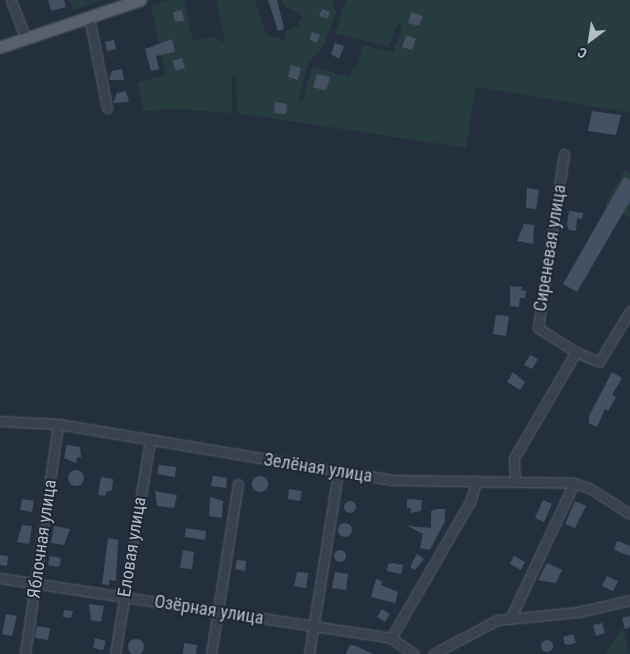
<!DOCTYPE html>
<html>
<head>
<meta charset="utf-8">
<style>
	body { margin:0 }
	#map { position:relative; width:630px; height:654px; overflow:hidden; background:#242f3e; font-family:"Roboto Condensed",sans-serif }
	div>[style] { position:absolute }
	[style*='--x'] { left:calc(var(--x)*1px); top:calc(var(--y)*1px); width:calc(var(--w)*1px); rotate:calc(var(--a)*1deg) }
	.green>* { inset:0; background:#263c3f }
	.building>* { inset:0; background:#455162 }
	.round { border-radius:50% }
	.roads { filter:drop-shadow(0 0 1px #565f6c) drop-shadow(0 0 1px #565f6c) }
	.minor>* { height:9px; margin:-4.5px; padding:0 4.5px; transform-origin:4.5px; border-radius:4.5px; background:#38414e }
	.major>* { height:11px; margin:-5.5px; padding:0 5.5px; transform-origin:5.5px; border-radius:5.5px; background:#56606e }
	span { translate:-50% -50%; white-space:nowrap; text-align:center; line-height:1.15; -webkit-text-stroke:4px #1d2633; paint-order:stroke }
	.street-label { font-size:18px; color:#b4bcc9 }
	.north { position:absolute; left:565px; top:15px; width:50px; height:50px; -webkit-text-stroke:4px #1d2633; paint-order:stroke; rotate:211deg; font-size:14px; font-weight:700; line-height:20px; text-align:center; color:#b4bcc9 }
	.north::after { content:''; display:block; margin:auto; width:18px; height:22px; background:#b4bcc9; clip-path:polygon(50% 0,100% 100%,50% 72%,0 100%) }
</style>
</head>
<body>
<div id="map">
	<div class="green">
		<div style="clip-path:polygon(70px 0,102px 0,73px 10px)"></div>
		<div style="clip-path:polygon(169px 0,184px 0,193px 41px,213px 37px,222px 42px,225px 41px,216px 0,255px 0,266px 35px,284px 40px,285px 31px,298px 26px,302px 15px,284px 6px,282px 0,332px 0,336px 13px,322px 49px,309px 61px,298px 101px,302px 102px,312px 67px,350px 77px,354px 66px,357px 66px,363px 45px,393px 52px,403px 25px,398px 23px,388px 47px,335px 33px,346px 0,630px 0,630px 113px,476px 87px,466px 148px,237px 113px,236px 76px,232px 75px,232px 113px,174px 109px,143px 111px,138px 82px,166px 75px,151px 6px)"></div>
		<div style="clip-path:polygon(625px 170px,630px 173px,630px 218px,605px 204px)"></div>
		<div style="clip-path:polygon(622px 627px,630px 654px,606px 654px)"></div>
	</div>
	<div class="building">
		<div style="clip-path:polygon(48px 0,64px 0,66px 7px,51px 11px)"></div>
		<div style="clip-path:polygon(268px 0,277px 0,284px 29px,278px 31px)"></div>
		<div style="clip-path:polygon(322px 9px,330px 12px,327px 19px,319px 16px)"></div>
		<div style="clip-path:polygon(182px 10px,184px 21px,175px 22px,173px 12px)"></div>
		<div style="clip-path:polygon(411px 12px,423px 16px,419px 26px,408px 23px)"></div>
		<div style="clip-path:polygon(312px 32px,320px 35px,317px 43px,309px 39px)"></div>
		<div style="clip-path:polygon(406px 35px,416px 39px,412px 50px,402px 47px)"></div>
		<div style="clip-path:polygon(172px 39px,175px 52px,156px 56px,159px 69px,151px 71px,145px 49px)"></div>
		<div style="clip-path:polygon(114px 40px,116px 49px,107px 51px,105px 42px)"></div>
		<div style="clip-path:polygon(335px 43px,344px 46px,339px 59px,331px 54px)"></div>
		<div style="clip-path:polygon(182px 58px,185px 68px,176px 71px,172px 61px)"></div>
		<div style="clip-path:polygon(291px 65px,301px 68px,298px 80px,288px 77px)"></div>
		<div style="clip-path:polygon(122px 69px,124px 80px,109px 80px,112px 71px)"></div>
		<div style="clip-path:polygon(317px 74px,330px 77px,326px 91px,313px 87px)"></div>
		<div style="clip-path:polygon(126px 91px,129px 102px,113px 103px,117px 93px)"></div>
		<div style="clip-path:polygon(275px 102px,287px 104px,286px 114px,274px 113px)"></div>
		<div style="clip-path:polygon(592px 111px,621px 115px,616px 135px,588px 131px)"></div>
		<div style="clip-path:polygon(624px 177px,630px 180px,630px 201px,577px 292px,563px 284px)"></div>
		<div style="clip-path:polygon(527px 188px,539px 190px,536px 209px,526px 208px)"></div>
		<div style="clip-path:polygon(569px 211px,583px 213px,582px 219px,577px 218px,576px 231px,569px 230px,567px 225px)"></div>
		<div style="clip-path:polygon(524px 224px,534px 225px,533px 244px,517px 241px)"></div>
		<div style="clip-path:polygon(510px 286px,522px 287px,521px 290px,526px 291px,525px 298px,520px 298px,519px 307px,510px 306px)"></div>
		<div style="clip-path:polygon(496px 315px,509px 316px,506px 336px,493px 334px)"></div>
		<div style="clip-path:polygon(530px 355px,538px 359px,532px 369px,524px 365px)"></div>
		<div style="clip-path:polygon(513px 372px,525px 382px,520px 390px,507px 382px)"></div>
		<div style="clip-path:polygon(612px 372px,622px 378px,612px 395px,616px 397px,608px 411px,605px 409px,597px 427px,589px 423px,589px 416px)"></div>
		<div style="clip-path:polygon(67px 445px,80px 447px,81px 458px,77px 457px,76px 463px,64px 458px)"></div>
		<div style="clip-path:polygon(159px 465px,176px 467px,175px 477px,157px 474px)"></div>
		<div class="round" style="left:68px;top:470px;width:16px;height:16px"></div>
		<div class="round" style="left:252px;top:476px;width:16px;height:16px"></div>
		<div style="clip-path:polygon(213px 476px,227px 478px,226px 488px,211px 486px)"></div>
		<div style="clip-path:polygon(101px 477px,113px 479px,112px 490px,106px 492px,105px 496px,98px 495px)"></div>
		<div style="clip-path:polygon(289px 489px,302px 491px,300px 501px,288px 499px)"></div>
		<div style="clip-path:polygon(155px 491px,177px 495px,174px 508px,157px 506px)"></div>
		<div style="clip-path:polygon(210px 497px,223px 501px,222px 518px,209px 516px)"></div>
		<div style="clip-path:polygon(22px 499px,34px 501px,32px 512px,20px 510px)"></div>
		<div style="clip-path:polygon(407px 499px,422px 500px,421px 511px,410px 513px,411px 508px,407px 508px)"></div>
		<div style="clip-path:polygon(543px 500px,552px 504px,544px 522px,535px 518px)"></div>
		<div style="clip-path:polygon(575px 501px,586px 506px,575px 528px,565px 524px)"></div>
		<div class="round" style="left:344px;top:501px;width:12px;height:12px"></div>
		<div style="clip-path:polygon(437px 509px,445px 509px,445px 521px,430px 550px,420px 548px,423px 534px,407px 526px,431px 528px,431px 511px)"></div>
		<div class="round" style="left:338px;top:523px;width:14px;height:14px"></div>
		<div style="clip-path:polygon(22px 525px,32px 526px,29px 544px,17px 542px)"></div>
		<div style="clip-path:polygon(54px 526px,70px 529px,64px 545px,51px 543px)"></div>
		<div style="clip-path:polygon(186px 528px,206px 531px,205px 540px,185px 537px)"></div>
		<div style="clip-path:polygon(108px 538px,118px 540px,116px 581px,109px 580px,109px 585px,102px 584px)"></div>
		<div style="clip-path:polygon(617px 541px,630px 546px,630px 556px,614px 550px)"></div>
		<div class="round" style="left:334px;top:550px;width:12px;height:12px"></div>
		<div style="clip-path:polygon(183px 550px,194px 552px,192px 569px,180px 568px)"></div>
		<div style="clip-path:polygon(417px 554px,424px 559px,415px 570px,410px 567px)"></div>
		<div style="clip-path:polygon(0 555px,8px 556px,7px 566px,0 565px)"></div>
		<div style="clip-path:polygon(50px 556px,61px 558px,59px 567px,48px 565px)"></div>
		<div style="clip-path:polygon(514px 556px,525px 562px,521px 570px,510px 564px)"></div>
		<div style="clip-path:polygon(237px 560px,246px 561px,245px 571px,235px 569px)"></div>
		<div style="clip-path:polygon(392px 563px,403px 565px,401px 574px,387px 571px,388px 564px)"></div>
		<div style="clip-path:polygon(547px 563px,562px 570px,556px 583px,538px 580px)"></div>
		<div style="clip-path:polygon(297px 572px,308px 573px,306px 588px,294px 586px)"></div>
		<div style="clip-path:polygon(335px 572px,348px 574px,346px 590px,332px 588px)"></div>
		<div style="clip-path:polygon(607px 576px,618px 581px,613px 591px,602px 586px)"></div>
		<div style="clip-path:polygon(376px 579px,382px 581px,381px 585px,398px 592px,395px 603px,371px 597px)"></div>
		<div style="clip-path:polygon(89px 604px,104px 606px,101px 622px,91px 620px)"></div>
		<div style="clip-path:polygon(382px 609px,390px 614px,385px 622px,377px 617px)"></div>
		<div style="clip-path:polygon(64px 610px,73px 611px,71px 618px,63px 617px)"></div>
		<div style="clip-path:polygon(6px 614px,17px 616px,12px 636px,2px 634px)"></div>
		<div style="clip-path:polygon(630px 616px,630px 627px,625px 629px,622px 618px)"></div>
		<div style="clip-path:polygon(602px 623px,605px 633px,596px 636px,593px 625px)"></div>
		<div style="clip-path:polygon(37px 626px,50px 628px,48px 640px,35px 638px)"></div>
		<div style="clip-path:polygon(573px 634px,576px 643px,565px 645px,563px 637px)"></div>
		<div style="clip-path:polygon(95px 638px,106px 641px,103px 650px,93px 648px)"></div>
		<div class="round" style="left:128px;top:639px;width:16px;height:16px"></div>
		<div class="round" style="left:541px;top:640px;width:12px;height:12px"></div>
		<div style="clip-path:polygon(184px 643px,197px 645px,196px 654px,183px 654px)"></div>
		<div style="clip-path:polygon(350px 645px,356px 646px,373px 654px,346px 654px)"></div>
	</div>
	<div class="roads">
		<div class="minor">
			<div style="--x:11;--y:0;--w:42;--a:69"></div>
			<div style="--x:89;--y:17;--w:93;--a:78.8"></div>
			<div style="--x:564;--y:154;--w:176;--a:98.5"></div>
			<div style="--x:538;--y:328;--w:45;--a:32.3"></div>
			<div style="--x:0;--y:421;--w:58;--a:3"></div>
			<div style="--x:58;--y:424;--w:339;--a:9.5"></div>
			<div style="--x:392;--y:480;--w:182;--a:0.9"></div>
			<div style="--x:574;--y:483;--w:18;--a:19"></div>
			<div style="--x:591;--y:489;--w:46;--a:32.7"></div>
			<div style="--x:515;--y:479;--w:21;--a:-93"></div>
			<div style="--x:514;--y:458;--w:123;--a:-59.7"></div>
			<div style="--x:576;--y:352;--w:25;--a:23"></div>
			<div style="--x:599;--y:362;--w:60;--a:-58.7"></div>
			<div style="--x:0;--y:578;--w:396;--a:8.7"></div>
			<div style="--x:391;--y:638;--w:28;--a:35"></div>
			<div style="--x:510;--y:619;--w:150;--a:-64.8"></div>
			<div style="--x:391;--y:638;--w:160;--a:-59.9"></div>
			<div style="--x:471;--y:500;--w:20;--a:-75"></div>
			<div style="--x:25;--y:654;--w:232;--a:-81.8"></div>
			<div style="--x:115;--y:654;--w:217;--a:-80.7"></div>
			<div style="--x:211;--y:654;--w:172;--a:-81"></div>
			<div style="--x:309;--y:654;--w:184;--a:-80.9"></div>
			<div style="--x:433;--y:654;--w:72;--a:-28"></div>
			<div style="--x:497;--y:620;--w:81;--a:-5.6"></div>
			<div style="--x:578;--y:612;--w:53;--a:-13"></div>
		</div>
		<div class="major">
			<div style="--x:0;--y:47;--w:148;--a:-18.6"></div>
		</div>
	</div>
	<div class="street-label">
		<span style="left:550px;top:248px;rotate:-81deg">Сиреневая улица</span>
		<span style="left:318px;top:468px;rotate:9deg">Зелёная улица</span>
		<span style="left:42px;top:539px;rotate:-82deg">Яблочная улица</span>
		<span style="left:132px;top:547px;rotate:-81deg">Еловая улица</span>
		<span style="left:209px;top:610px;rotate:9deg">Озёрная улица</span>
	</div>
	<div class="north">С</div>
</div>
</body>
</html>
